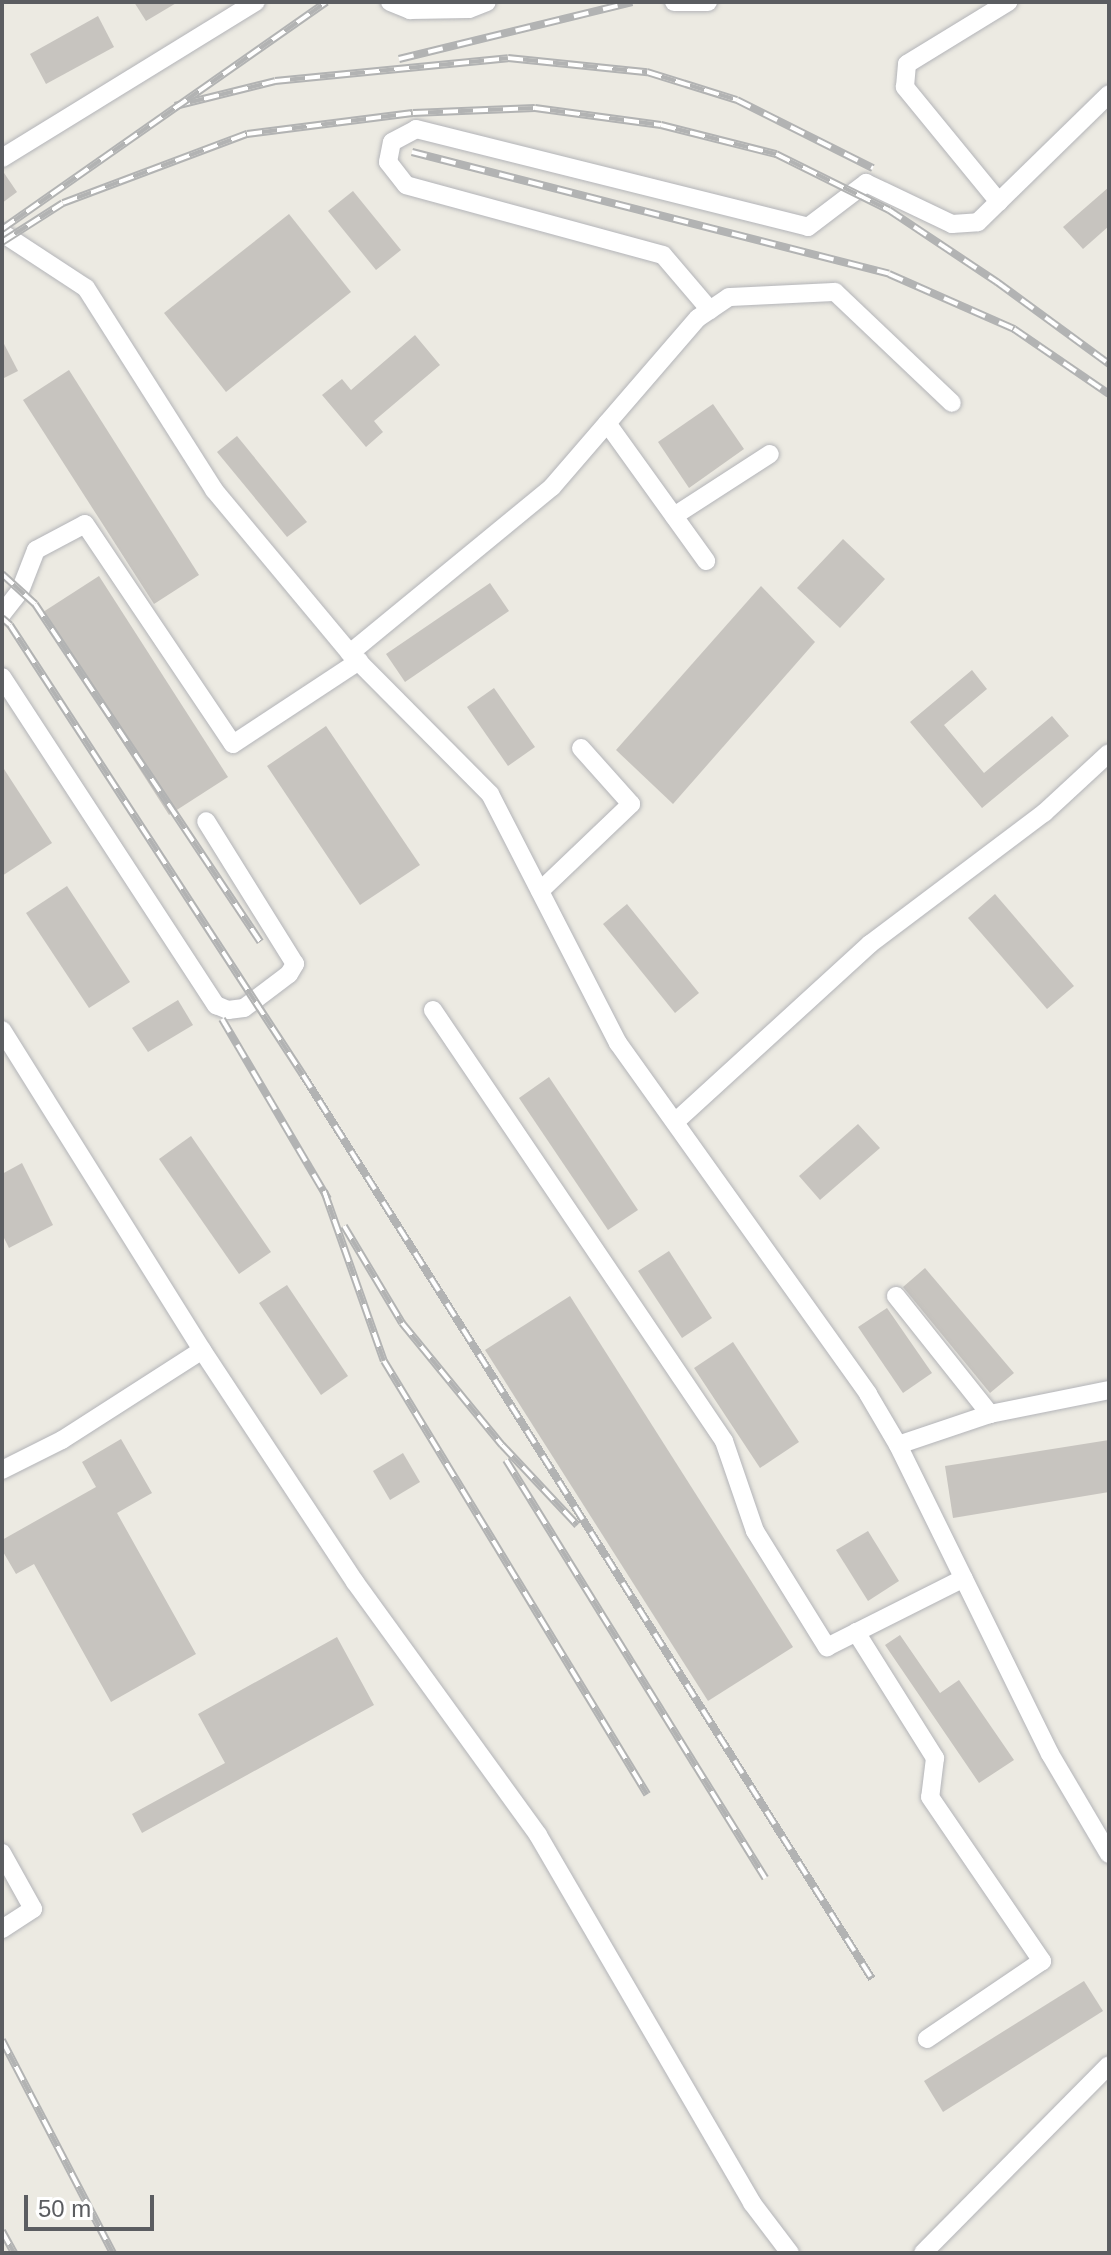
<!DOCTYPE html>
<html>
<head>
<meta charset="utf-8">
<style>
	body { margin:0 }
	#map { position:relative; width:1111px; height:2255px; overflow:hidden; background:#eceae2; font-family:Arial,sans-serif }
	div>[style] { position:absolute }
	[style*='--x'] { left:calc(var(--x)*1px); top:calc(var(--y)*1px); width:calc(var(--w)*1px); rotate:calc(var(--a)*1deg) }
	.building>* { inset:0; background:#c7c4bf }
	.roads { filter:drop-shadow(0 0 2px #b3b4b8) drop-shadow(0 0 2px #b3b4b8) }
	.minor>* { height:18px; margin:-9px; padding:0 9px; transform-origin:9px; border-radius:9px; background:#fff }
	.rail>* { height:8px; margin-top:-4px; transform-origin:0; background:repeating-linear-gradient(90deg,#fff 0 15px,#b2b3b3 0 30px); box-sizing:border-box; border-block:2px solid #b2b3b3 }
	span { translate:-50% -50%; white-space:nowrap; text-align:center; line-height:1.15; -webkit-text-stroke:8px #fff; paint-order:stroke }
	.frame { position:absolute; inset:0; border:4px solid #5b5d61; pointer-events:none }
	.scale { position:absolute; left:24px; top:2195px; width:130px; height:36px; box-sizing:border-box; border:4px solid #5b5d61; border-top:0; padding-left:10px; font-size:24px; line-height:28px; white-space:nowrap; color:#5b5d61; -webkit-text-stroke:6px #fff; paint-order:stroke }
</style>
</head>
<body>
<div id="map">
	<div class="building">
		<div style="clip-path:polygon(134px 2px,178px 2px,146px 21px)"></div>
		<div style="clip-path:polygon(98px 16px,114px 47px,46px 84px,30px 54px)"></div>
		<div style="clip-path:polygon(2px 170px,17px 192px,2px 203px)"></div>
		<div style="clip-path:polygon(1109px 187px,1109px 226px,1083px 249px,1063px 227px)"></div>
		<div style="clip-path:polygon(353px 191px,401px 250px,376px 270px,328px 211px)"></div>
		<div style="clip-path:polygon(289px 214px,351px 292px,226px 392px,164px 313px)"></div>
		<div style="clip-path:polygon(415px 335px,440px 365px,374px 421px,383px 432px,366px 447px,322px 395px,342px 379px,351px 390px)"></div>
		<div style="clip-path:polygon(2px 340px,18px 371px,2px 379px)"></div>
		<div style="clip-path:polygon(69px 370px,199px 575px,154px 604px,23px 400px)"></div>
		<div style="clip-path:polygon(713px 404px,744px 449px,689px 488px,658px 442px)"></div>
		<div style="clip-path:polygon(237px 436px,307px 522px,287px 537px,217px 452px)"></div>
		<div style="clip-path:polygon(843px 539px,885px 579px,840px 628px,797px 588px)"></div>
		<div style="clip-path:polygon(99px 576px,228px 777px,169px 815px,40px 614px)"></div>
		<div style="clip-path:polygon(490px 583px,509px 611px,405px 682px,386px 654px)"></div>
		<div style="clip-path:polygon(761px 586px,815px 642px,673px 804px,616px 750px)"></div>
		<div style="clip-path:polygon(972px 670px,987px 689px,944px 725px,984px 773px,1052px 716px,1069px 736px,982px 808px,910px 722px)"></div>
		<div style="clip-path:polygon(494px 688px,535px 747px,508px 766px,467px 707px)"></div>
		<div style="clip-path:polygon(326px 726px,420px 865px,360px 905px,267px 766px)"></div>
		<div style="clip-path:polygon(2px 766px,52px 843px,2px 876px)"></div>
		<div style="clip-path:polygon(67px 886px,130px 982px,89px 1008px,26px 913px)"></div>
		<div style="clip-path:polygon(995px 894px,1074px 986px,1047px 1009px,968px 918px)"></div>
		<div style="clip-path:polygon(627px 904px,699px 993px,675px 1013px,603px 924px)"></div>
		<div style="clip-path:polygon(178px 1000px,193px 1025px,148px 1052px,132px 1028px)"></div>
		<div style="clip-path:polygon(549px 1077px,638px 1210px,608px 1230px,519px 1098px)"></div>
		<div style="clip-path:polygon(858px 1124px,880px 1148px,820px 1200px,799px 1176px)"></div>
		<div style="clip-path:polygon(191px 1136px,271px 1252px,239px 1274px,159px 1159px)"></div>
		<div style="clip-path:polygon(22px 1163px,53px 1225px,9px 1248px,2px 1234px,2px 1174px)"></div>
		<div style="clip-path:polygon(669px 1251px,712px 1318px,682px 1338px,638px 1271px)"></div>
		<div style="clip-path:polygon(925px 1268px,1014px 1373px,990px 1393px,903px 1287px)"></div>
		<div style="clip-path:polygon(287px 1285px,348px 1376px,321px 1395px,259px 1303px)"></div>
		<div style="clip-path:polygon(570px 1296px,793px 1647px,708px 1701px,485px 1350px)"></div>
		<div style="clip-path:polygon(887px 1308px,932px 1373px,903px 1393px,858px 1327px)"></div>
		<div style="clip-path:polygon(733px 1342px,799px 1442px,760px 1468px,694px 1368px)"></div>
		<div style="clip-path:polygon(121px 1439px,152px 1493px,117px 1513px,196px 1654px,111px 1702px,34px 1564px,16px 1574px,2px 1550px,2px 1540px,96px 1487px,82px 1462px)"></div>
		<div style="clip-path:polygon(1109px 1440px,1109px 1492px,953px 1518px,945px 1466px)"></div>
		<div style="clip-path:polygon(403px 1453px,420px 1482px,390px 1500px,373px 1471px)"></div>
		<div style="clip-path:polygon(868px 1531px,899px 1581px,868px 1601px,836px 1550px)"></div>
		<div style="clip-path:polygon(900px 1635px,940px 1693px,959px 1680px,1014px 1760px,979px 1783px,885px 1645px)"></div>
		<div style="clip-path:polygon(337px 1637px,374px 1705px,142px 1833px,132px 1814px,225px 1763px,198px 1714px)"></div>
		<div style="clip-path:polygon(1084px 1981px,1103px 2011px,943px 2112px,924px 2081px)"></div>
	</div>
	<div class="roads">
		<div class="minor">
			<div style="--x:390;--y:2;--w:22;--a:22"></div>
			<div style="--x:410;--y:10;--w:59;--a:-1"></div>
			<div style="--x:469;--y:9;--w:19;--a:-21"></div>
			<div style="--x:674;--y:2;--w:34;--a:0"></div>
			<div style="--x:2;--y:158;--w:298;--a:-31.6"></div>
			<div style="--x:999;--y:202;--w:149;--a:-129.3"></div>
			<div style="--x:905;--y:87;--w:23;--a:-85"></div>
			<div style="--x:907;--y:64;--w:119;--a:-31.5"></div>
			<div style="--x:2;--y:233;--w:100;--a:33.2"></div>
			<div style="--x:86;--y:288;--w:239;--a:57.6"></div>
			<div style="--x:214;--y:490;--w:212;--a:50.2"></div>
			<div style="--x:350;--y:653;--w:199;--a:45.2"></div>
			<div style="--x:490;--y:794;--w:280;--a:62.8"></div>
			<div style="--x:618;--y:1043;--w:431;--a:54.5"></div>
			<div style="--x:868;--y:1394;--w:59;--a:59.5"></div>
			<div style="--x:898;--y:1445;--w:344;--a:63.8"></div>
			<div style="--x:1050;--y:1754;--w:116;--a:59.5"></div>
			<div style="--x:710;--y:310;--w:72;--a:-130.5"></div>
			<div style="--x:663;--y:255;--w:266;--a:-164.8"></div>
			<div style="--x:406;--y:185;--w:29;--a:-128"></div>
			<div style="--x:388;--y:162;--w:20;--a:-79"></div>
			<div style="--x:392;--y:142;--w:27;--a:-28"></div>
			<div style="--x:416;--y:129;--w:404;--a:14"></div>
			<div style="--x:808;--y:227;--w:73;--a:-37.2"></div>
			<div style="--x:866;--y:183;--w:95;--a:25.5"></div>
			<div style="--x:952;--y:224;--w:26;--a:-4"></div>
			<div style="--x:978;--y:222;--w:183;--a:-44.3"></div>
			<div style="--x:607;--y:423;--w:170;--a:54.3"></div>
			<div style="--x:674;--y:516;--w:114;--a:-32.9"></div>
			<div style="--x:2;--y:614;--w:29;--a:-52"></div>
			<div style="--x:20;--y:591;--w:44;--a:-68.7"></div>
			<div style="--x:36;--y:550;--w:55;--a:-28"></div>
			<div style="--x:85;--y:524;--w:265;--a:56.1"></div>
			<div style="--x:233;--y:744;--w:151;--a:-33.4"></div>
			<div style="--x:350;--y:653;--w:261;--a:-39.4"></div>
			<div style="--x:552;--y:487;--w:223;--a:-49.2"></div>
			<div style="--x:698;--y:318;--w:37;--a:-34"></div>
			<div style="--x:729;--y:297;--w:106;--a:-2.7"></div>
			<div style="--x:835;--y:292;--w:161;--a:43.5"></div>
			<div style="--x:2;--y:677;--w:392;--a:56.9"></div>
			<div style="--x:216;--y:1005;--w:13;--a:23"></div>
			<div style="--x:228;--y:1010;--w:16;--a:-7"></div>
			<div style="--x:244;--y:1008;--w:56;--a:-37.1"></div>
			<div style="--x:289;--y:974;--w:12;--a:-59"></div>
			<div style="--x:295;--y:964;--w:168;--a:-121.9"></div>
			<div style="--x:540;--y:891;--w:126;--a:-43.7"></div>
			<div style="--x:631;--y:804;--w:75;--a:-131.8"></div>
			<div style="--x:433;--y:1010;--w:520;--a:55.97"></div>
			<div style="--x:724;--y:1441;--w:95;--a:71"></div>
			<div style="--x:755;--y:1531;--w:137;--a:58.2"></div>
			<div style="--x:827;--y:1647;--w:153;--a:-26.7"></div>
			<div style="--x:2;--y:1030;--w:377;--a:58"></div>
			<div style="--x:675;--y:1122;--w:264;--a:-42.4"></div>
			<div style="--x:870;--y:944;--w:218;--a:-37"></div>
			<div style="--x:1044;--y:813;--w:88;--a:-42.7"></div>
			<div style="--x:896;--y:1296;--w:151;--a:51.5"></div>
			<div style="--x:898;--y:1445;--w:97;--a:-18.6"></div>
			<div style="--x:990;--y:1414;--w:121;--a:-11.4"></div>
			<div style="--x:2;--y:1470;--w:67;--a:-26.6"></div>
			<div style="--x:62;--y:1440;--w:166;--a:-32.7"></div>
			<div style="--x:202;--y:1350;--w:278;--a:56.6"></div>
			<div style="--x:355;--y:1582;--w:312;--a:54.1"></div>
			<div style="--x:538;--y:1835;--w:426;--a:59.8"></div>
			<div style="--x:752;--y:2203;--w:63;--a:52.8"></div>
			<div style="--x:856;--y:1632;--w:149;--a:57.9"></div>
			<div style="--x:935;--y:1758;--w:39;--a:97"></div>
			<div style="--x:930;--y:1797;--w:199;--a:55.7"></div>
			<div style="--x:1042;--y:1961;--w:139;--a:145.9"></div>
			<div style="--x:2;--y:1853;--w:64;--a:61"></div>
			<div style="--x:33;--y:1909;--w:37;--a:147"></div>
			<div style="--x:923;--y:2253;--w:264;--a:-45.3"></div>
		</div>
	</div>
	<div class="rail">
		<div style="--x:399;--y:59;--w:240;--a:-13.7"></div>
		<div style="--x:175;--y:106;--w:103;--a:-14"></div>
		<div style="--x:275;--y:81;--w:234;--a:-5.6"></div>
		<div style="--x:508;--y:58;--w:140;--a:5.8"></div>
		<div style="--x:647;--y:72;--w:94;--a:17.3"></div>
		<div style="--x:737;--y:100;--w:152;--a:26.6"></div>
		<div style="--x:412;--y:152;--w:492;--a:14.3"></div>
		<div style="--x:889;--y:274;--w:137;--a:23.7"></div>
		<div style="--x:1014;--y:329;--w:115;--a:34.4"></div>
		<div style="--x:2;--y:229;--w:396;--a:-35"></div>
		<div style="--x:2;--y:242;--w:72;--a:-32.6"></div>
		<div style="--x:63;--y:203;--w:197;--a:-20.6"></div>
		<div style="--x:247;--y:134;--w:167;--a:-7.2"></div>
		<div style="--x:413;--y:113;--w:122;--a:-2.3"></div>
		<div style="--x:535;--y:108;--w:127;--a:7.7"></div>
		<div style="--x:661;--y:125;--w:119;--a:14.2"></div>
		<div style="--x:776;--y:154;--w:126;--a:26.4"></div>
		<div style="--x:889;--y:210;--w:130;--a:33.7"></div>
		<div style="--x:997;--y:282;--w:139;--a:36.2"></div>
		<div style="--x:2;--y:574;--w:45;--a:42.3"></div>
		<div style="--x:35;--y:604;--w:406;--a:56.3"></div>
		<div style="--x:2;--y:618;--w:11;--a:41"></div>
		<div style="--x:10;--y:625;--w:537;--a:56.93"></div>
		<div style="--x:303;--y:1075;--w:1068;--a:57.81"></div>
		<div style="--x:222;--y:1019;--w:209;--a:59.5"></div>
		<div style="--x:324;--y:1191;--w:180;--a:70.6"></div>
		<div style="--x:384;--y:1361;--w:507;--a:58.73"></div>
		<div style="--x:344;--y:1226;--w:113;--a:59.1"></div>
		<div style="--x:402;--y:1323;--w:158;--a:50.7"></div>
		<div style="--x:502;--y:1445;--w:110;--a:46.8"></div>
		<div style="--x:506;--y:1460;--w:492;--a:58.2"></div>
		<div style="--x:2;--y:2040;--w:240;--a:62.5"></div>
		<div style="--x:2;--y:2231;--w:25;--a:61"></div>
	</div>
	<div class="frame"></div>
	<div class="scale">50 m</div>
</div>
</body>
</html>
